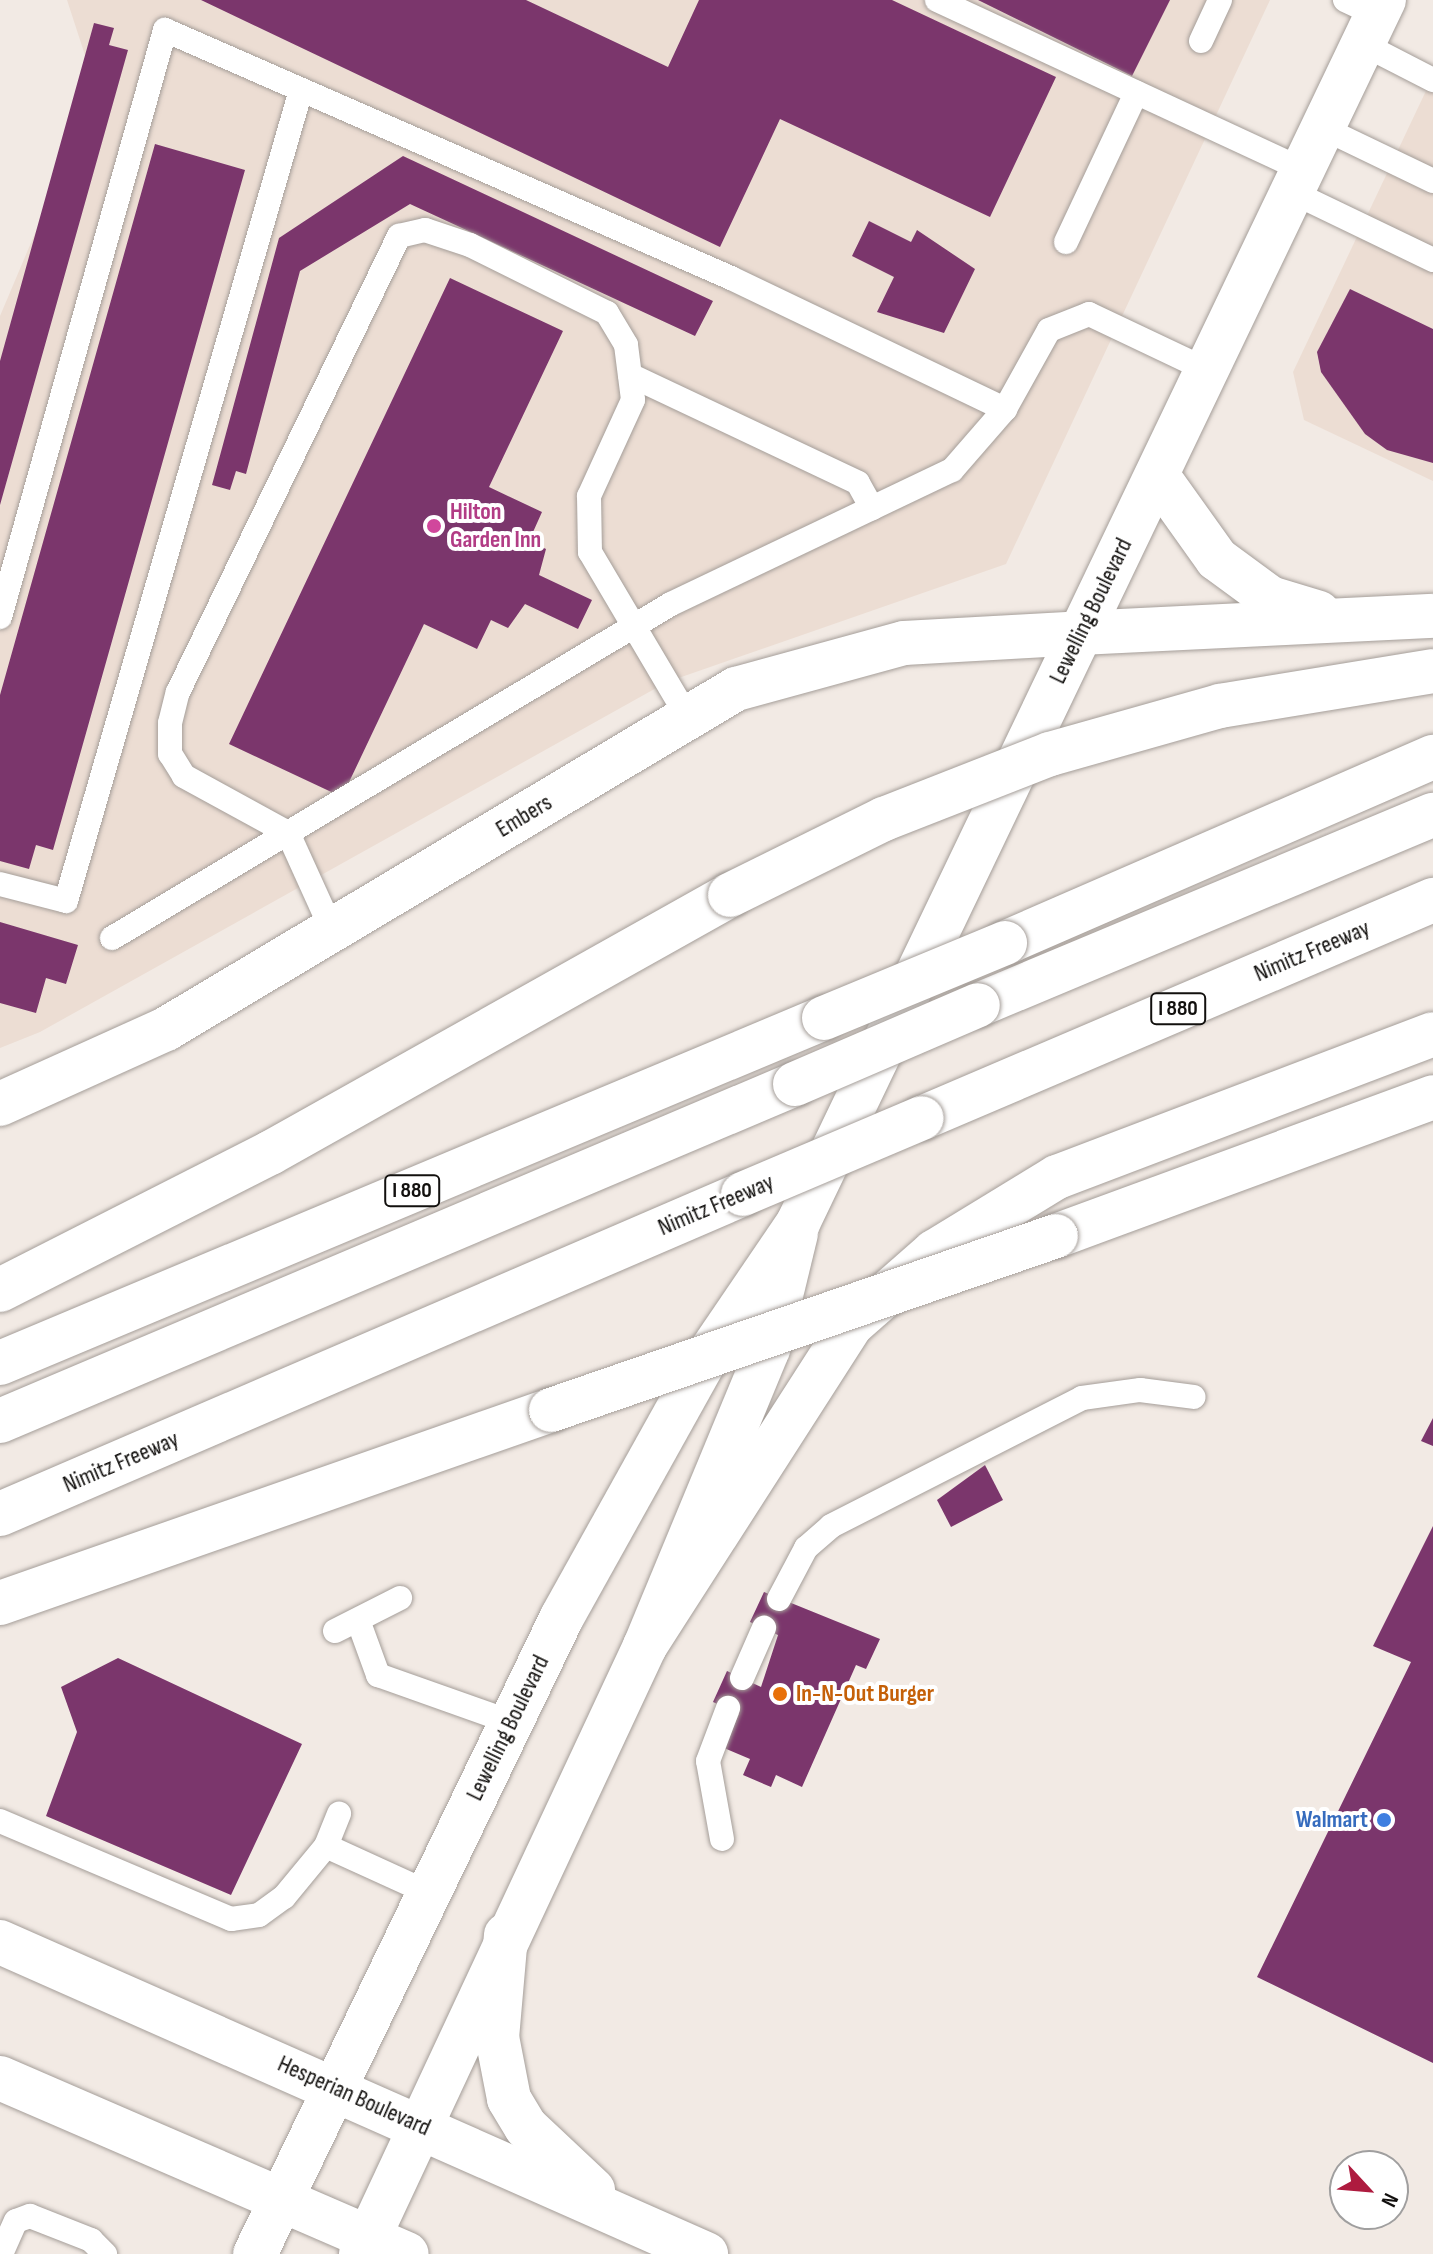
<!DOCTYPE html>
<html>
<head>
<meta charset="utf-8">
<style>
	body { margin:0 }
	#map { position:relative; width:1433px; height:2254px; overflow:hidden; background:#f2eae4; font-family:"Sofia Sans Condensed",sans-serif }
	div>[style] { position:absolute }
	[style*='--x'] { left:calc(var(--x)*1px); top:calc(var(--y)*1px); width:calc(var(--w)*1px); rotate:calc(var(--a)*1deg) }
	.built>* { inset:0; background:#ecddd3 }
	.building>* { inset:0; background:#7b366c }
	.roads { filter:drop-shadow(0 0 2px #a59e99) drop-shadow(0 0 2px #a59e99) }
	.service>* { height:24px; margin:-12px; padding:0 12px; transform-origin:12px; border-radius:12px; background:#fff }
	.secondary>* { height:44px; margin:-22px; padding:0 22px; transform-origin:22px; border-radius:22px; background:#fff }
	.primary>* { height:44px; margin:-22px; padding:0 22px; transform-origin:22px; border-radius:22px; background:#fff }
	.motorway>* { height:44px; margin:-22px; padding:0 22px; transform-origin:22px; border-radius:22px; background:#fff }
	.bridges { filter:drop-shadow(0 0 2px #a59e99) drop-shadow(0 0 2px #a59e99) }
	.motorway-bridge>* { height:44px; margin:-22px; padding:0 22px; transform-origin:22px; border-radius:22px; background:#fff }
	.dots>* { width:22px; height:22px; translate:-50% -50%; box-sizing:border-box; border:4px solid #fff; border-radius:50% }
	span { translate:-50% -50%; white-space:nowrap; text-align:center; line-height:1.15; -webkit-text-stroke:8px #fff; paint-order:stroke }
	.shield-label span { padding:2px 6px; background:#fff; border:2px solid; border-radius:6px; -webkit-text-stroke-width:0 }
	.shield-label { font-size:22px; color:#12100e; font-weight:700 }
	.hotel-label { font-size:24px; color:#b23c85; font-weight:700 }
	.left { translate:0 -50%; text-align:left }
	.street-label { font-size:24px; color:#12100e }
	.food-label { font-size:24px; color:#c56008; font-weight:700 }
	.shop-label { font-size:24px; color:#366cbe; font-weight:700 }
	.right { translate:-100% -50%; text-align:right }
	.north { position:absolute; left:1329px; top:2150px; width:80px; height:80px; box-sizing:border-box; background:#fff; border:2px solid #a09f9f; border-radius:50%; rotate:116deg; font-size:22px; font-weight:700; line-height:32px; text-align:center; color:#12100e }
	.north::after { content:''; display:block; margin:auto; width:28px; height:36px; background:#ae1b3f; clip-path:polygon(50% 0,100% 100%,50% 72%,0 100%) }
</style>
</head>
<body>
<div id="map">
	<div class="built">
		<div style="clip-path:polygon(67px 0,1270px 0,1006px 564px,667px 682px,40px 1032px,0 1048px,0 316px,96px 89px)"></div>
		<div style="clip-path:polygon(1433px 76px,1433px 481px,1304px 420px,1293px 372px)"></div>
	</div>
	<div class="building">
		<div style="clip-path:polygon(201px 0,526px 0,668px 67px,699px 0,892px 0,1056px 77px,990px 217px,780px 119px,720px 247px)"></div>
		<div style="clip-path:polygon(978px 0,1170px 0,1132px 76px)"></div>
		<div style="clip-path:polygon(94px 23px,114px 28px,109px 45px,128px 50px,0 505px,0 361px)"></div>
		<div style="clip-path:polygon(155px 144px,245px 170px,53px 850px,36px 845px,29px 869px,0 861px,0 695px)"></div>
		<div style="clip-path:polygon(403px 156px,713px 301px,695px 336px,410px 204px,300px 271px,246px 474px,236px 471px,230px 490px,212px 485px,279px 238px)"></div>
		<div style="clip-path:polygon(869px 221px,911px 242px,917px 230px,975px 269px,944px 333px,877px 312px,894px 277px,852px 256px)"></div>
		<div style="clip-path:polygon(450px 278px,563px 331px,489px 487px,542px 512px,529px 541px,546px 549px,539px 575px,592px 600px,578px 629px,525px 604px,508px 628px,491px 620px,477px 649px,424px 624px,342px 797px,229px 744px)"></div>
		<div style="clip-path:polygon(1350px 289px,1433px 329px,1433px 463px,1387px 450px,1365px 434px,1321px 372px,1317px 352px)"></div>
		<div style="clip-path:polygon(0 922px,78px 945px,66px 984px,46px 978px,36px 1013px,0 1003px)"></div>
		<div style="clip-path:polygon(1433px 1418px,1433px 1446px,1421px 1441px)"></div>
		<div style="clip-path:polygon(985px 1465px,1003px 1500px,951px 1527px,937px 1500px)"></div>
		<div style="clip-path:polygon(1433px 1526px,1433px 2063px,1257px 1977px,1411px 1662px,1373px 1646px)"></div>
		<div style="clip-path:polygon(764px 1592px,880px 1639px,866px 1669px,856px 1665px,802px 1787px,776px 1775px,771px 1787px,743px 1775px,750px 1759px,724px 1748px,739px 1714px,713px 1702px,727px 1671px,761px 1687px,778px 1635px,750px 1622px)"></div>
		<div style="clip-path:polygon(118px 1658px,302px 1744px,231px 1895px,46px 1816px,77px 1732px,61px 1687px)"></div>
	</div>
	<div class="roads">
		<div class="service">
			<div style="--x:937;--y:0;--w:404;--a:24.9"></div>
			<div style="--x:1345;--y:0;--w:35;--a:25"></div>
			<div style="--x:1201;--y:41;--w:45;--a:-65.1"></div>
			<div style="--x:1363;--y:44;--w:79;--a:27.2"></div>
			<div style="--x:1323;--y:128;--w:122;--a:25.7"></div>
			<div style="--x:1292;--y:192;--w:157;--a:25.7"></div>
			<div style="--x:1066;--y:242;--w:165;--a:-64.8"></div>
			<div style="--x:630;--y:375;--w:252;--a:25.3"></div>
			<div style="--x:858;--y:483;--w:29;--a:61"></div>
			<div style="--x:0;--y:617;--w:610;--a:-74.3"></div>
			<div style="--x:165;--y:30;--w:618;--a:23.66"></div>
			<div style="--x:731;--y:278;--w:304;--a:25.6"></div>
			<div style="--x:1005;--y:409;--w:90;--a:-60.9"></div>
			<div style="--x:1049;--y:330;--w:43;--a:-21.8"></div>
			<div style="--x:1089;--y:314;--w:131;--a:25.4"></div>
			<div style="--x:0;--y:884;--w:68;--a:14.4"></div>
			<div style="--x:66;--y:901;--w:844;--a:-73.84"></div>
			<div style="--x:332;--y:930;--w:107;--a:-114.4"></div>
			<div style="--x:288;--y:833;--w:119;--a:-151.3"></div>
			<div style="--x:184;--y:776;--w:26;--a:-122"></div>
			<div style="--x:170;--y:754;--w:31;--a:-90"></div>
			<div style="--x:170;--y:723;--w:32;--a:-76"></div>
			<div style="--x:178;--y:692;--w:507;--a:-64.14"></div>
			<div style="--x:399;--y:236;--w:27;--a:-13"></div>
			<div style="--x:425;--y:230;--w:47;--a:18.4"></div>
			<div style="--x:470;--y:245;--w:153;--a:26.4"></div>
			<div style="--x:607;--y:313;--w:37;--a:59"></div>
			<div style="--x:626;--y:345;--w:55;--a:82.7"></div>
			<div style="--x:633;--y:400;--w:106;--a:114.6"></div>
			<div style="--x:589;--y:496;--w:56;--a:89"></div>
			<div style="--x:590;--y:552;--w:193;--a:59.4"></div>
			<div style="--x:112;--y:938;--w:651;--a:-30.86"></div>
			<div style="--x:671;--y:604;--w:311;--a:-25.5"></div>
			<div style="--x:952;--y:470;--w:81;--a:-49"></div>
			<div style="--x:779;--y:1599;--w:58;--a:-62.1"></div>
			<div style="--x:806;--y:1548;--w:33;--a:-41"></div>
			<div style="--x:831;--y:1526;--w:282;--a:-27"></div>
			<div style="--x:1082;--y:1398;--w:59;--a:-7.9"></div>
			<div style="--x:1140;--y:1390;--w:54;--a:7.4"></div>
			<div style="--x:358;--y:1620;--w:59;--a:70"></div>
			<div style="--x:378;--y:1675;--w:141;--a:19.5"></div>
			<div style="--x:335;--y:1631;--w:73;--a:-26.9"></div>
			<div style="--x:742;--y:1678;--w:55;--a:-66.3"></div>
			<div style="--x:0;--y:1821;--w:251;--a:23"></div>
			<div style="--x:231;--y:1919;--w:28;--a:-8"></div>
			<div style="--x:259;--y:1915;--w:31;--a:-36"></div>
			<div style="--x:284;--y:1897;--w:66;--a:-50.5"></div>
			<div style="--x:326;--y:1846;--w:35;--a:-68"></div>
			<div style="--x:722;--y:1839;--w:79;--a:-100.2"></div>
			<div style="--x:708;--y:1761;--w:57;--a:-69.3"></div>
			<div style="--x:326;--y:1846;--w:113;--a:24.5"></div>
			<div style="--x:1;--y:2254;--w:36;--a:-66"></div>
			<div style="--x:16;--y:2221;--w:15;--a:-20"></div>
			<div style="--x:30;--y:2216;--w:66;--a:21.5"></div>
			<div style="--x:91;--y:2240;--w:20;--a:45"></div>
		</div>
		<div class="secondary">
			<div style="--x:255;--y:2254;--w:707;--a:-64.27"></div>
			<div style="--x:562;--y:1617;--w:298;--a:-60.9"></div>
			<div style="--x:707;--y:1357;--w:162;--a:-55.8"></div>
			<div style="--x:798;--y:1223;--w:1356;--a:-64.4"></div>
			<div style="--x:361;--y:2254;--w:671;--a:-64.96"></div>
			<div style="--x:645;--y:1646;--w:321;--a:-67.5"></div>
			<div style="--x:768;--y:1349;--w:119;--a:-76.4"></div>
		</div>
		<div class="primary">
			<div style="--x:0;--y:1104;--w:182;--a:-24.3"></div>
			<div style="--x:166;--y:1029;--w:664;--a:-30.82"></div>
			<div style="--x:736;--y:689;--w:174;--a:-15.3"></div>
			<div style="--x:904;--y:643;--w:177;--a:-3.2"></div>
			<div style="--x:506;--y:1935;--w:102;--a:95"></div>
			<div style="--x:497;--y:2037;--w:63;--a:79"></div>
			<div style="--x:509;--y:2099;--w:33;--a:59"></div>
			<div style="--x:526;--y:2127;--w:92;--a:43.2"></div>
			<div style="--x:0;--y:1942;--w:772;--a:23.84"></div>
			<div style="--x:0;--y:2078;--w:443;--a:23.4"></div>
		</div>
		<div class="motorway">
			<div style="--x:1157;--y:475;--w:103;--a:54.5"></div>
			<div style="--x:1217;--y:559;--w:66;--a:36.3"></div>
			<div style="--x:1270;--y:598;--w:51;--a:17"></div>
			<div style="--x:1081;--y:633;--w:352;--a:-2.8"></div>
			<div style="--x:1005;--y:943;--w:467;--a:-23.5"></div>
			<div style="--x:978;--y:1005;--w:493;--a:-22.7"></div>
			<div style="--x:922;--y:1118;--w:556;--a:-23.1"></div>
			<div style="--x:1056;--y:1236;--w:402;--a:-20.2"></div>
			<div style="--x:0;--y:1290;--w:303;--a:-26.9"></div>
			<div style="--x:270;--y:1153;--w:527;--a:-29.29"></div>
			<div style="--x:0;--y:1363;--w:893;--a:-22.72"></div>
			<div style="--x:0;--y:1421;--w:863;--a:-22.97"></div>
			<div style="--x:0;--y:1514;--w:809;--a:-23.3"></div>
			<div style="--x:0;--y:1603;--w:584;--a:-19.3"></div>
			<div style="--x:645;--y:1646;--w:381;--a:-57.3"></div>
			<div style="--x:851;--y:1325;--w:111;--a:-41.3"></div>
			<div style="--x:934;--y:1252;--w:144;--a:-31.4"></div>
			<div style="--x:1057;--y:1177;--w:402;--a:-20.8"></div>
		</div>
	</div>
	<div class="bridges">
		<div class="motorway-bridge">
			<div style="--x:730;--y:895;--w:172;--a:-26.3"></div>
			<div style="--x:884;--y:819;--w:178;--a:-21.4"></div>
			<div style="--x:1050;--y:754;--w:177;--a:-15.8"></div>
			<div style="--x:1220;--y:706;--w:216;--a:-9.3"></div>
			<div style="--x:824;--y:1018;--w:196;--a:-22.5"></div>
			<div style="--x:795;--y:1084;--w:199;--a:-23.3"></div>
			<div style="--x:743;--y:1194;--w:194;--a:-23"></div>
			<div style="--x:551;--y:1410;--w:534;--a:-19.01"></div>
		</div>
	</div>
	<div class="dots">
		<div style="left:434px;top:526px;background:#d1479c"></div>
		<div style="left:780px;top:1694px;background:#e8710a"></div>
		<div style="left:1384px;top:1820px;background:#3f7fe0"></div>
	</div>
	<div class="shield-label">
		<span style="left:1178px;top:1009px">I 880</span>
		<span style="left:412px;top:1191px">I 880</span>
	</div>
	<div class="hotel-label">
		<span class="left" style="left:450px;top:526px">Hilton<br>Garden Inn</span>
	</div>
	<div class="street-label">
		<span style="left:1091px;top:611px;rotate:-64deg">Lewelling Boulevard</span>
		<span style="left:524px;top:816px;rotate:-31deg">Embers</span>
		<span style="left:1312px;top:951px;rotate:-23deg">Nimitz Freeway</span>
		<span style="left:716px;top:1205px;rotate:-23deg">Nimitz Freeway</span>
		<span style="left:121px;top:1462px;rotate:-23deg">Nimitz Freeway</span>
		<span style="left:508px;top:1728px;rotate:-64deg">Lewelling Boulevard</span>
		<span style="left:354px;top:2096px;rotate:24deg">Hesperian Boulevard</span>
	</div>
	<div class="food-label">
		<span class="left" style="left:796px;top:1694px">In-N-Out Burger</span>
	</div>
	<div class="shop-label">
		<span class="right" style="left:1368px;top:1820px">Walmart</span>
	</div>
	<div class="north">N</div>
</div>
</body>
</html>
